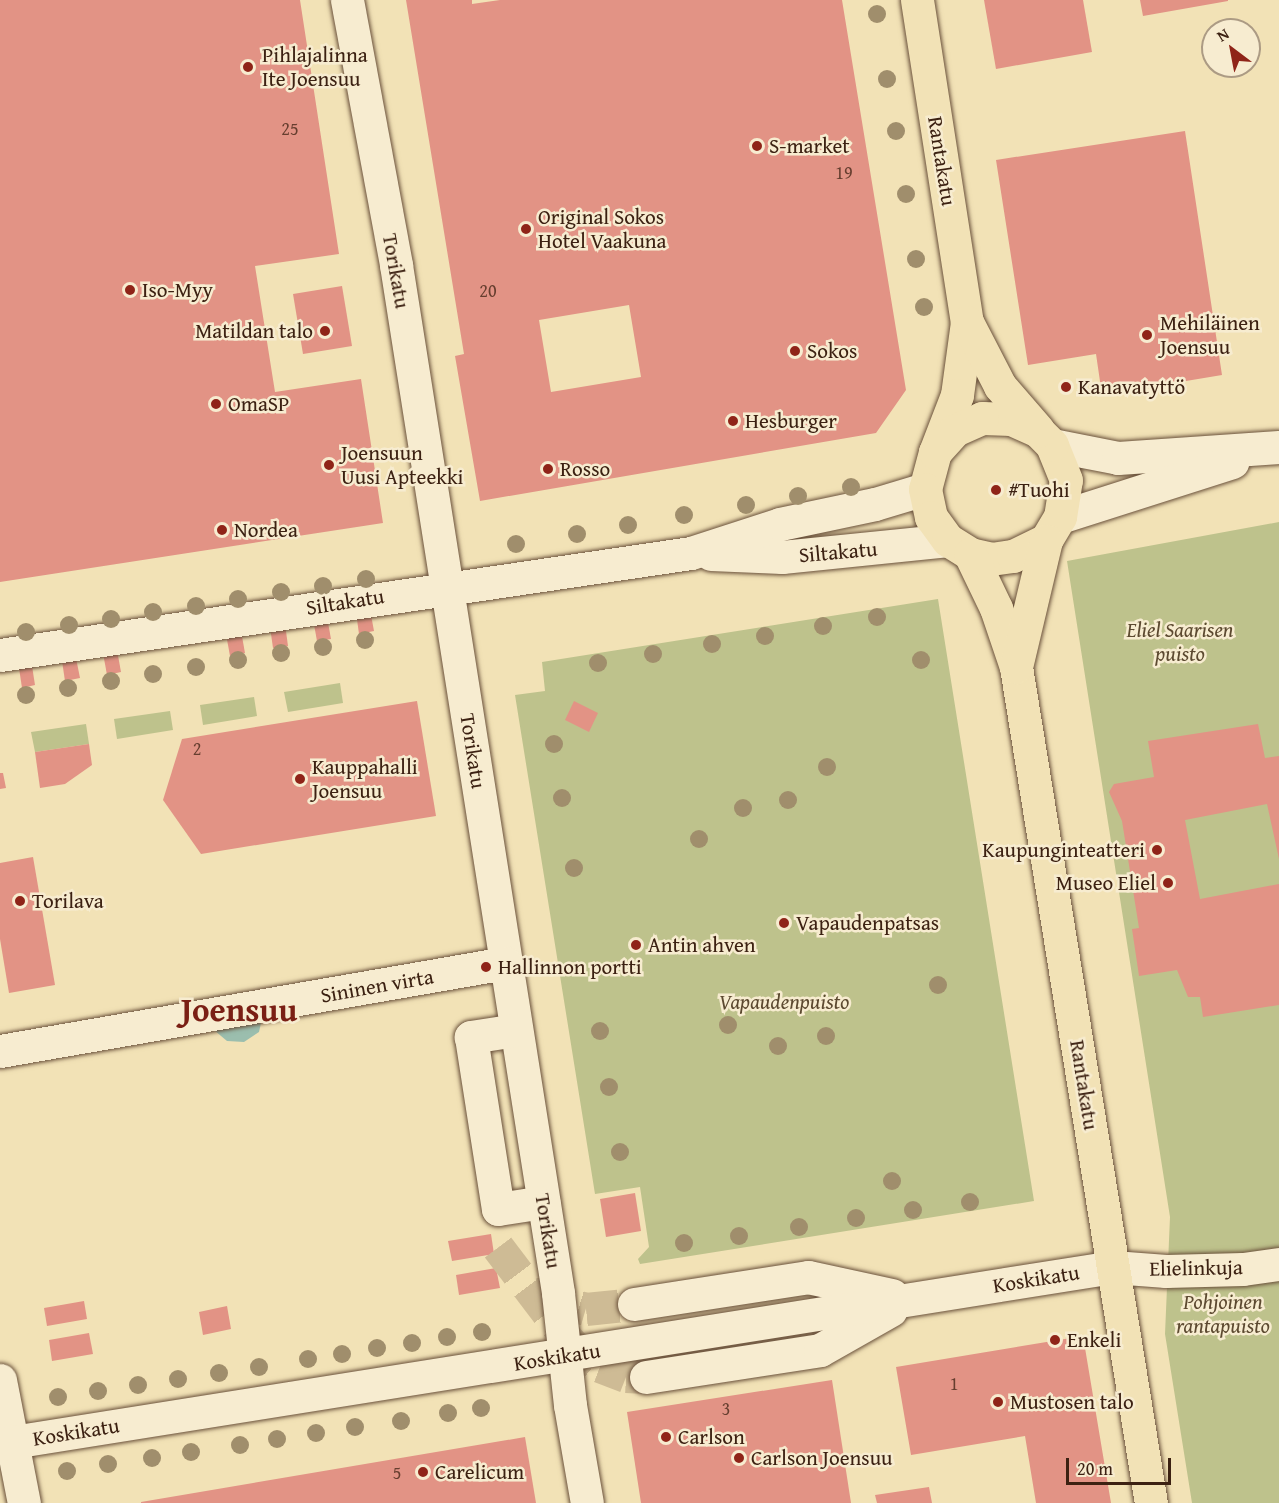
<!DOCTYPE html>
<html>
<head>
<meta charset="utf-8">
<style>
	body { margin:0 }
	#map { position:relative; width:1279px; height:1503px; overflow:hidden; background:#f2e2b6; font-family:"Gentium Book Plus",serif }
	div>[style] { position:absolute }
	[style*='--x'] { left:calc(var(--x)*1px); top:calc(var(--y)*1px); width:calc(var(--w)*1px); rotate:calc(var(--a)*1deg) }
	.green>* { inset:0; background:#bec28c }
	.water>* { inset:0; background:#9bbeae }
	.building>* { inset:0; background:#e29385 }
	.minor-tunnel>* { height:33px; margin-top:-16.5px; transform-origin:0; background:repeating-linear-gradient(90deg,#cebb95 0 33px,transparent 0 49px) }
	.roads { filter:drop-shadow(0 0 2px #6a513b) drop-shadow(0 0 2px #6a513b) }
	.minor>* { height:33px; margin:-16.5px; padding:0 16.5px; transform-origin:16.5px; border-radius:16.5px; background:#f7ecd0 }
	.major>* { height:33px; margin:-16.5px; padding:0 16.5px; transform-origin:16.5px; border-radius:16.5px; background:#f2e2b6 }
	.trees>* { width:18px; height:18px; margin:-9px; border-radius:50%; background:#a08e6c }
	.dots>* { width:16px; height:16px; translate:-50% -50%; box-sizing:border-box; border:3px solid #f7ecd0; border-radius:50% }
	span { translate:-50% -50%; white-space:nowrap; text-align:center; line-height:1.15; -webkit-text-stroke:5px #f7ecd0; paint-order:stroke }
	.number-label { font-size:18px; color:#663e2f }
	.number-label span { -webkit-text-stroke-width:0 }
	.poi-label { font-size:21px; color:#3c2112 }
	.left { translate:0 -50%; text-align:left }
	.right { translate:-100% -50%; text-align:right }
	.street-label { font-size:21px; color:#3c2112 }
	.park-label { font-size:21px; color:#5c4930; font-style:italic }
	.town-label { font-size:33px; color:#7a1f14; font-weight:700 }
	.north { position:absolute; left:1201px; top:18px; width:60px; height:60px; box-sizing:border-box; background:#f7ecd0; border:2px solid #ac9b84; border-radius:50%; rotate:328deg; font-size:16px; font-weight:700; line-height:24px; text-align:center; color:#3c2112 }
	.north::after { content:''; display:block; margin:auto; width:21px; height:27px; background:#8f2418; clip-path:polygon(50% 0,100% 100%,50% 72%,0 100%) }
	.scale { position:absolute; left:1066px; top:1458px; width:105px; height:27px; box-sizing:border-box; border:3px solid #3c2112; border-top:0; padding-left:8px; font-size:18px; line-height:21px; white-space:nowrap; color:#3c2112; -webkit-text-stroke:4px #f7ecd0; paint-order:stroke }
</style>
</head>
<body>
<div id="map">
	<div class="green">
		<div style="clip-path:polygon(1279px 522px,1279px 1503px,1192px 1503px,1165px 1334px,1170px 1217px,1067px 561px)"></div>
		<div style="clip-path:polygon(938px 599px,1034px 1201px,640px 1264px,638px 1259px,649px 1247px,640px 1187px,595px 1194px,515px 695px,545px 691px,542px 662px)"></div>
		<div style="clip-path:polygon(340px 683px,343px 703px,288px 712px,284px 692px)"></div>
		<div style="clip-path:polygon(254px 697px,257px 716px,203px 725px,200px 705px)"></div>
		<div style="clip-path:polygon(170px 711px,173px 730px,117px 739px,114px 719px)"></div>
		<div style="clip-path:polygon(86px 724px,89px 744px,35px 752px,31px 732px)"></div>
	</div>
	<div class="water">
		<div style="clip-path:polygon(263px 1014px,259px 1032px,244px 1042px,227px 1041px,214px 1030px)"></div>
	</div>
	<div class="building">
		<div style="clip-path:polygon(0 0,300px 0,339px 254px,255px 266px,275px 392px,361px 379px,383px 523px,0 582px)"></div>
		<div style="clip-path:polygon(evenodd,406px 0,472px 0,472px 4px,500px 0,842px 0,906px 390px,876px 433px,480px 501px,455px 356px,464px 354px,406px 0,629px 305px,641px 377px,551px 392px,539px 320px,629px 305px)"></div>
		<div style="clip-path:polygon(984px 0,1083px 0,1092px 52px,996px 69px)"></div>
		<div style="clip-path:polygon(1140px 0,1228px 0,1228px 1px,1143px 16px)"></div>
		<div style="clip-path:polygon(1185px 131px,1222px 375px,1102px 395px,1096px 354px,1028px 365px,996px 160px)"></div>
		<div style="clip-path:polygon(342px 286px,352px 346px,303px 354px,293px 294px)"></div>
		<div style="clip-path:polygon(370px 610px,374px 631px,359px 634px,356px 612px)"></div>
		<div style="clip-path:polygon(327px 617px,331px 639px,317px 641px,313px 619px)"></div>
		<div style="clip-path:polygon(285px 624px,288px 646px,273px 648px,270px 627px)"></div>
		<div style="clip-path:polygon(241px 631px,245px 653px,230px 656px,226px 634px)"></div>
		<div style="clip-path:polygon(117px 650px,121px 672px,107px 675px,103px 653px)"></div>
		<div style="clip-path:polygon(76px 658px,80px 678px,65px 681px,62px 661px)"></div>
		<div style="clip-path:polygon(32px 666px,35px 685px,22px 688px,19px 668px)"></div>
		<div style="clip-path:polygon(417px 701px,436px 816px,201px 854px,163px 800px,182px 739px)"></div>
		<div style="clip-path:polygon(574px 701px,598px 713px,589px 732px,565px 720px)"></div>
		<div style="clip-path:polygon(1258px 724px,1265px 758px,1279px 756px,1279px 859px,1267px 804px,1185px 820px,1200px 899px,1279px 884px,1279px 1005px,1203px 1017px,1200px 997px,1188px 997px,1177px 970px,1139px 976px,1132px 929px,1139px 928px,1122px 821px,1109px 792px,1114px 784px,1154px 777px,1148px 741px)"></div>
		<div style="clip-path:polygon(89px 744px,92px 765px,65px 784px,40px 788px,35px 752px)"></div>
		<div style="clip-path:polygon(0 773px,3px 773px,6px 788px,0 789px)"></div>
		<div style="clip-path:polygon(33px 857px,55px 985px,9px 993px,0 939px,0 863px)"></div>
		<div style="clip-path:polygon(635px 1193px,641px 1231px,606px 1237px,600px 1199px)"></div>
		<div style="clip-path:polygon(491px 1234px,494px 1254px,452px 1261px,448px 1241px)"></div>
		<div style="clip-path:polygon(496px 1268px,500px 1288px,459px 1295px,456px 1275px)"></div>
		<div style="clip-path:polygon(84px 1301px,87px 1319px,47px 1326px,44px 1308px)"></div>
		<div style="clip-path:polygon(227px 1306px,231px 1329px,203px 1335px,199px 1312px)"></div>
		<div style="clip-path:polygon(89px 1333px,93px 1354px,52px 1361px,49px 1340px)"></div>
		<div style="clip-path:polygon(1083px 1336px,1111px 1503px,1036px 1503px,1025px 1436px,911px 1455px,896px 1367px)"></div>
		<div style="clip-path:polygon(832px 1380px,851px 1503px,641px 1503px,627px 1412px)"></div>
		<div style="clip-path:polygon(525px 1437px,536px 1503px,141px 1503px,141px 1502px)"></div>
		<div style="clip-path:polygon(929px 1487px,932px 1503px,877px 1503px,875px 1495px)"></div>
	</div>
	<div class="minor-tunnel">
		<div style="--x:498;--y:1247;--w:119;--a:52.8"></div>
		<div style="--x:570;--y:1342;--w:38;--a:39"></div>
		<div style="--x:600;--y:1366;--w:28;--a:21"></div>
		<div style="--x:626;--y:1376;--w:20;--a:3"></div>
		<div style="--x:532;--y:1293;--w:56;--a:16.5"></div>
		<div style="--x:586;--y:1309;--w:48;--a:-5.9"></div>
	</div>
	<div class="roads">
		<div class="minor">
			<div style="--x:347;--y:0;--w:269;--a:79.5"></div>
			<div style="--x:396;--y:265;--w:1041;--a:81.04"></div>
			<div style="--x:558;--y:1293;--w:113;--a:83.9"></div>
			<div style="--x:570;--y:1405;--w:99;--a:80.2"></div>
			<div style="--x:1052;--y:445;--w:67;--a:11.1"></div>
			<div style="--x:1118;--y:458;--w:161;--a:-3.9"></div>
			<div style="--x:1060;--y:517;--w:181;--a:-17.7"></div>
			<div style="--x:711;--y:554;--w:71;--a:2.4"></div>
			<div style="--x:782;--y:557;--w:167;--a:-5.8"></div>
			<div style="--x:0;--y:655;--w:698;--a:-8.4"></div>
			<div style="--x:691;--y:553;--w:94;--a:-18"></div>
			<div style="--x:780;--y:524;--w:97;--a:-11.9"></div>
			<div style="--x:875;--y:504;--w:52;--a:-16.7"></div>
			<div style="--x:516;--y:1030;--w:46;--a:171.2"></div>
			<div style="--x:471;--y:1037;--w:174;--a:81.1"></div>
			<div style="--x:498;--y:1209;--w:46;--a:-8.8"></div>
			<div style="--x:0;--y:1051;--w:513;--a:-9.88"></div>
			<div style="--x:634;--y:1304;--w:176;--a:-8.8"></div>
			<div style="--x:808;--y:1277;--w:86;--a:12.1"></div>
			<div style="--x:646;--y:1377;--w:176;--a:-8.8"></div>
			<div style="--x:820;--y:1350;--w:81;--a:-29.4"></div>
			<div style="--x:0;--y:1380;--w:125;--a:79"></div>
			<div style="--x:0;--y:1444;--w:1127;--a:-9.04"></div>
			<div style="--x:1113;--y:1267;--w:53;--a:4.3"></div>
			<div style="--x:1166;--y:1271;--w:77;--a:-1.5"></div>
			<div style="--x:1243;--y:1269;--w:36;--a:-8"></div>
		</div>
		<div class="major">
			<div style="--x:917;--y:0;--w:326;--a:81.2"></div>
			<div style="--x:967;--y:322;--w:74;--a:97.8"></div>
			<div style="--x:957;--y:395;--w:61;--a:111.1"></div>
			<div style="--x:935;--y:452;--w:38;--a:105"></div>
			<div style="--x:925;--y:489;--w:29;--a:78"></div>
			<div style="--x:931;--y:517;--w:29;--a:54"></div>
			<div style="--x:948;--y:540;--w:26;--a:32"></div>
			<div style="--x:970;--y:554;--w:22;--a:13"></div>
			<div style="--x:991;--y:559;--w:22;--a:-8"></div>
			<div style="--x:1013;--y:556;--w:37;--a:-26"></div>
			<div style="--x:1046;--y:540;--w:27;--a:-59"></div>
			<div style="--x:1060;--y:517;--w:37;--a:-81"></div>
			<div style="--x:1066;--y:480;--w:38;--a:-112"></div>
			<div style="--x:1052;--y:445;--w:20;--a:-135"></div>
			<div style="--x:1038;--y:431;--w:30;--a:-156"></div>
			<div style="--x:1011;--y:419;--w:29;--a:-178"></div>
			<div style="--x:982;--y:418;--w:30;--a:156"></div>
			<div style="--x:955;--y:430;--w:30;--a:132"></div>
			<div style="--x:967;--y:322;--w:72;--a:62.7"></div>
			<div style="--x:1000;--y:386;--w:58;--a:49.2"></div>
			<div style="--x:970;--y:554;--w:60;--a:64.3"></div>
			<div style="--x:996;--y:608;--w:62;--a:71.3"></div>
			<div style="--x:1016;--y:667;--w:847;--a:80.83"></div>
			<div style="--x:1016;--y:667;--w:130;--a:-76.7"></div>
		</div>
	</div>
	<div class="trees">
		<div style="left:877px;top:14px"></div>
		<div style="left:887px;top:79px"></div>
		<div style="left:896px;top:131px"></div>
		<div style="left:906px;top:194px"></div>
		<div style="left:916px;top:259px"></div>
		<div style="left:924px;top:307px"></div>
		<div style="left:851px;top:487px"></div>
		<div style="left:798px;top:496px"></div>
		<div style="left:746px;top:505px"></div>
		<div style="left:684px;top:515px"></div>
		<div style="left:628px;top:525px"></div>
		<div style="left:577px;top:534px"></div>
		<div style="left:516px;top:544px"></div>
		<div style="left:366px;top:579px"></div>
		<div style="left:323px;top:586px"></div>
		<div style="left:281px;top:592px"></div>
		<div style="left:238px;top:599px"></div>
		<div style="left:196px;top:606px"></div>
		<div style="left:153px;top:612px"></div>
		<div style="left:877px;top:617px"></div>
		<div style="left:111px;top:619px"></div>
		<div style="left:69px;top:625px"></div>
		<div style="left:823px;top:626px"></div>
		<div style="left:26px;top:632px"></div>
		<div style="left:765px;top:636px"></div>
		<div style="left:365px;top:640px"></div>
		<div style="left:712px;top:644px"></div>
		<div style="left:323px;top:647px"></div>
		<div style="left:281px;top:653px"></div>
		<div style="left:653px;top:654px"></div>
		<div style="left:238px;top:660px"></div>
		<div style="left:921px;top:660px"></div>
		<div style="left:598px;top:663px"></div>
		<div style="left:196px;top:667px"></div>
		<div style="left:153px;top:674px"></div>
		<div style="left:111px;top:681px"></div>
		<div style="left:68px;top:688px"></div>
		<div style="left:26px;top:695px"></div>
		<div style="left:554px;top:744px"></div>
		<div style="left:827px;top:767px"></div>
		<div style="left:562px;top:798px"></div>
		<div style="left:788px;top:800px"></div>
		<div style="left:743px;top:808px"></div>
		<div style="left:699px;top:839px"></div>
		<div style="left:574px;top:868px"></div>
		<div style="left:938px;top:985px"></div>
		<div style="left:728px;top:1025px"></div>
		<div style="left:600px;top:1031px"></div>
		<div style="left:826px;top:1036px"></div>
		<div style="left:778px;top:1046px"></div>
		<div style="left:609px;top:1087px"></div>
		<div style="left:620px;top:1152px"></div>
		<div style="left:892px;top:1181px"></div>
		<div style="left:970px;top:1202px"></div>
		<div style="left:913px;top:1210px"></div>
		<div style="left:856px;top:1218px"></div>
		<div style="left:799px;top:1227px"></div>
		<div style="left:739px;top:1236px"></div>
		<div style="left:684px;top:1243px"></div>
		<div style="left:482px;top:1332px"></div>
		<div style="left:447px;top:1337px"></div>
		<div style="left:412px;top:1343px"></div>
		<div style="left:377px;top:1348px"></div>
		<div style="left:342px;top:1354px"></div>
		<div style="left:308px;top:1359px"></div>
		<div style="left:259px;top:1367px"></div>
		<div style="left:219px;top:1373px"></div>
		<div style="left:178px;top:1379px"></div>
		<div style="left:138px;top:1385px"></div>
		<div style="left:98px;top:1391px"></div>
		<div style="left:58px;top:1397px"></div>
		<div style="left:481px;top:1408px"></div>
		<div style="left:448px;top:1413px"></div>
		<div style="left:401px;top:1421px"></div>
		<div style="left:355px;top:1427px"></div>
		<div style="left:316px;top:1433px"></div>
		<div style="left:277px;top:1439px"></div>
		<div style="left:240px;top:1445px"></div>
		<div style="left:191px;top:1452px"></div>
		<div style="left:152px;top:1458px"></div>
		<div style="left:108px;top:1464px"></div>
		<div style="left:67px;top:1471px"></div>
	</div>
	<div class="dots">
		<div style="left:248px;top:67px;background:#8f2418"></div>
		<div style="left:757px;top:146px;background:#8f2418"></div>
		<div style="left:526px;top:229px;background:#8f2418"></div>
		<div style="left:130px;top:290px;background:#8f2418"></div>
		<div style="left:325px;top:331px;background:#8f2418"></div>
		<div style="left:1147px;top:335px;background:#8f2418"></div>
		<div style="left:795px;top:351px;background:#8f2418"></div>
		<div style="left:1066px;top:387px;background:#8f2418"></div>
		<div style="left:216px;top:404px;background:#8f2418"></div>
		<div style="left:733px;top:421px;background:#8f2418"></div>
		<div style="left:329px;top:465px;background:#8f2418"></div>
		<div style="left:548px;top:469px;background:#8f2418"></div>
		<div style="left:996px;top:490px;background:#8f2418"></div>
		<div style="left:222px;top:530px;background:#8f2418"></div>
		<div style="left:300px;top:779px;background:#8f2418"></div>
		<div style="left:1157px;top:850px;background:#8f2418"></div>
		<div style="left:1168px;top:883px;background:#8f2418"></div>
		<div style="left:20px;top:901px;background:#8f2418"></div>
		<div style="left:784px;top:923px;background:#8f2418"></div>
		<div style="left:636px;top:945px;background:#8f2418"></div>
		<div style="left:486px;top:967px;background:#8f2418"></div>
		<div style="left:1055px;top:1340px;background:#8f2418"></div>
		<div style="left:998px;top:1402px;background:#8f2418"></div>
		<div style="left:666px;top:1437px;background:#8f2418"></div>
		<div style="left:739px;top:1458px;background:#8f2418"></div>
		<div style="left:423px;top:1472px;background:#8f2418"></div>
	</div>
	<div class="number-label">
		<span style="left:290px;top:129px">25</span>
		<span style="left:844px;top:173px">19</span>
		<span style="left:488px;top:291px">20</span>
		<span style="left:197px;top:749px">2</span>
		<span style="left:954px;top:1384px">1</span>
		<span style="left:726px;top:1409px">3</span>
		<span style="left:397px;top:1473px">5</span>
	</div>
	<div class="poi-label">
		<span class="left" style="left:262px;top:67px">Pihlajalinna<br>Ite Joensuu</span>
		<span class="left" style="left:769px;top:146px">S-market</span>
		<span class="left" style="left:538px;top:229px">Original Sokos<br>Hotel Vaakuna</span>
		<span class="left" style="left:142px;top:290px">Iso-Myy</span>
		<span class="left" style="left:1160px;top:335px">Mehiläinen<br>Joensuu</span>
		<span class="right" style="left:313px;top:331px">Matildan talo</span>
		<span class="left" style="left:807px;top:351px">Sokos</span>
		<span class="left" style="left:1078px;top:387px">Kanavatyttö</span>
		<span class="left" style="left:228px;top:404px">OmaSP</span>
		<span class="left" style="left:745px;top:421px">Hesburger</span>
		<span class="left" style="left:341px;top:465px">Joensuun<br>Uusi Apteekki</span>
		<span class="left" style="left:560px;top:469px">Rosso</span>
		<span class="left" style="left:1008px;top:490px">#Tuohi</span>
		<span class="left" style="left:234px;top:530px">Nordea</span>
		<span class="left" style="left:312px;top:779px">Kauppahalli<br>Joensuu</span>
		<span class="right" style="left:1145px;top:850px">Kaupunginteatteri</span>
		<span class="right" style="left:1156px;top:883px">Museo Eliel</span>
		<span class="left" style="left:32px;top:901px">Torilava</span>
		<span class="left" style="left:796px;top:923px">Vapaudenpatsas</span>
		<span class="left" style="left:648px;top:945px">Antin ahven</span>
		<span class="left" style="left:498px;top:967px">Hallinnon portti</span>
		<span class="left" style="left:1067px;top:1340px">Enkeli</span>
		<span class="left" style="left:1010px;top:1402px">Mustosen talo</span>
		<span class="left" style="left:678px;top:1437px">Carlson</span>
		<span class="left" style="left:751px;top:1458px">Carlson Joensuu</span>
		<span class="left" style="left:435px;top:1472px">Carelicum</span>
	</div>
	<div class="street-label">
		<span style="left:942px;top:161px;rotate:81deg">Rantakatu</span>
		<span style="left:396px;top:271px;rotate:80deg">Torikatu</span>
		<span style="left:838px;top:552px;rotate:-5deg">Siltakatu</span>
		<span style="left:345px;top:602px;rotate:-9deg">Siltakatu</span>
		<span style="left:473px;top:751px;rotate:81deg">Torikatu</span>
		<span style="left:377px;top:986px;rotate:-10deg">Sininen virta</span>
		<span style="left:1084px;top:1085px;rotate:81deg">Rantakatu</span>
		<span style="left:548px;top:1231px;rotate:81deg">Torikatu</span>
		<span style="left:1196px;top:1268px;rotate:-1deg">Elielinkuja</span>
		<span style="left:1036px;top:1279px;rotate:-9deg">Koskikatu</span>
		<span style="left:557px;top:1357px;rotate:-9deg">Koskikatu</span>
		<span style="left:76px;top:1432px;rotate:-9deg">Koskikatu</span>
	</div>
	<div class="park-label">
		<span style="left:1180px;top:642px">Eliel Saarisen<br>puisto</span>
		<span style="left:784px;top:1002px">Vapaudenpuisto</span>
		<span style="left:1223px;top:1314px">Pohjoinen<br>rantapuisto</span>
	</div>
	<div class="town-label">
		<span style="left:239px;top:1010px">Joensuu</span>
	</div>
	<div class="north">N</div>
	<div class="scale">20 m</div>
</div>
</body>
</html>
